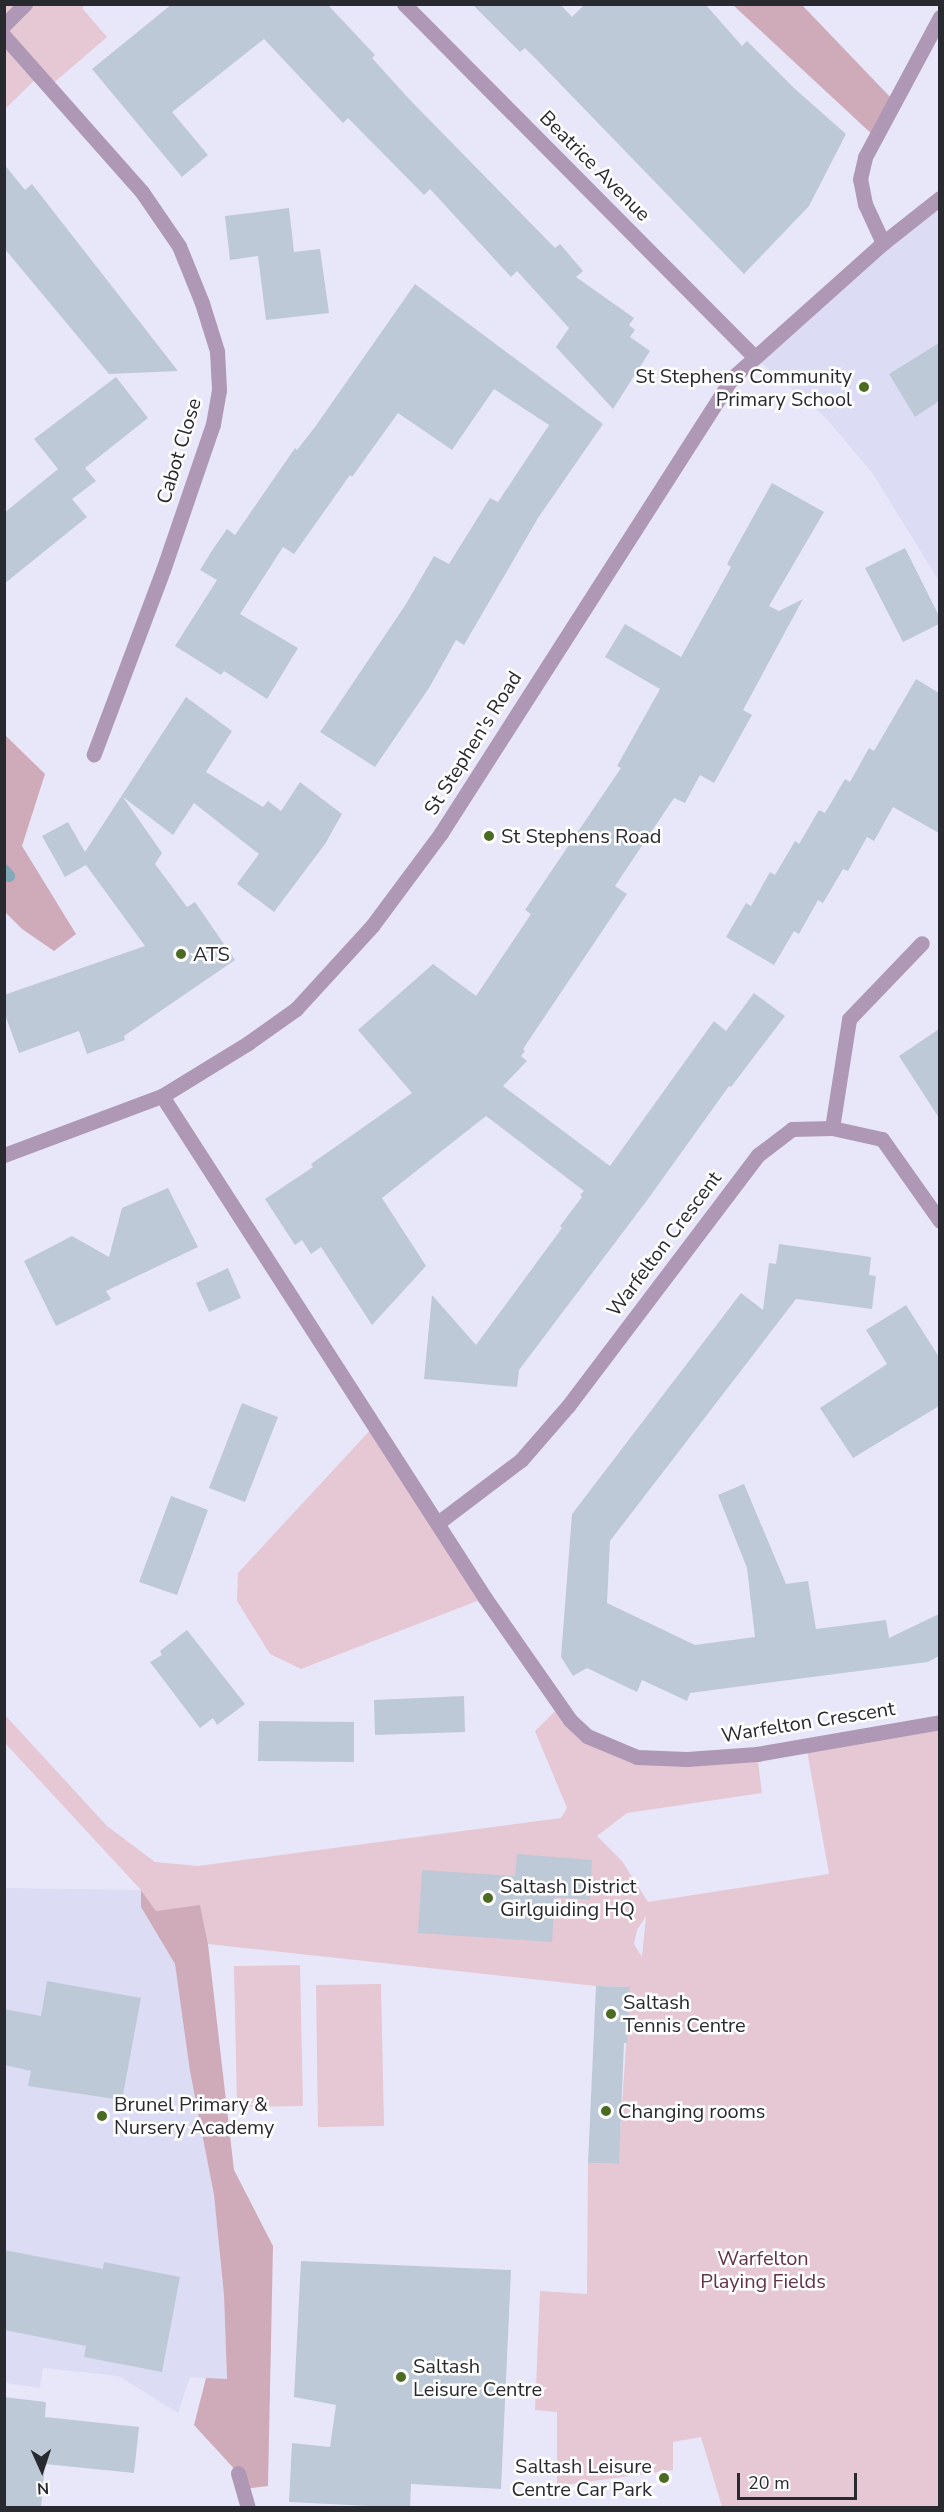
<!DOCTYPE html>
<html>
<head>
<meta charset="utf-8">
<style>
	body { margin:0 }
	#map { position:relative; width:944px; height:2512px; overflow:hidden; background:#e8e7f9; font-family:"Nunito Sans",sans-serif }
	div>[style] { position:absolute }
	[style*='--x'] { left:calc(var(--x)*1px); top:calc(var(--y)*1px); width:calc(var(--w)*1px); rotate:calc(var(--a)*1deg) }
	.built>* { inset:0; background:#dddcf5 }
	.green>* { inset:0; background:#e6c7d4 }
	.forest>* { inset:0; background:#cfabba }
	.stream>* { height:12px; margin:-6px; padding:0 6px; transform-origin:6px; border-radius:6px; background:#83a9b8 }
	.building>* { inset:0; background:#bec9d8 }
	.minor>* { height:15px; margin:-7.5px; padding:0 7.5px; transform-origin:7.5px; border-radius:7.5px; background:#af98b5 }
	.dots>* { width:16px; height:16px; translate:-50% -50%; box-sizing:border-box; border:3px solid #fff; border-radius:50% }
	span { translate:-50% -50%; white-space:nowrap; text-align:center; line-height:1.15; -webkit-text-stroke:5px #fff; paint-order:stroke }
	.street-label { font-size:20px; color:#292930 }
	.poi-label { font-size:20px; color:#292930 }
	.right { translate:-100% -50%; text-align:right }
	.left { translate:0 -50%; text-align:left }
	.park-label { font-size:20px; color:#633249 }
	.frame { position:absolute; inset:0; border:6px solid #292930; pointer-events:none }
	.north { position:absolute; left:12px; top:2440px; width:60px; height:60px; -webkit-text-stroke:4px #fff; paint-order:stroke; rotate:177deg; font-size:16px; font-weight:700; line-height:24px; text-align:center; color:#292930 }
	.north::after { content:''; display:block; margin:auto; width:21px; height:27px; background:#292930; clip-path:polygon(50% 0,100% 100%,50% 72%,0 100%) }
	.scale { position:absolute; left:737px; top:2473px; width:120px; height:27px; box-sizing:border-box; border:3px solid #292930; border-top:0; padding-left:8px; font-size:18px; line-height:21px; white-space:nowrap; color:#292930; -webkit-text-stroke:4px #fff; paint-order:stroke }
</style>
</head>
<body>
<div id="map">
	<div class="built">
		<div style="clip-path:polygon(939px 198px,939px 581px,873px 474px,824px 416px,754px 357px)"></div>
		<div style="clip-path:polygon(5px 1888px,141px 1890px,141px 1907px,175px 1964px,214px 2195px,224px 2295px,227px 2380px,190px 2377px,178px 2413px,120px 2377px,110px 2375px,43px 2368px,40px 2388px,5px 2383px)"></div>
	</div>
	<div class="green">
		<div style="clip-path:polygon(5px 5px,85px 5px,82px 8px,107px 37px,49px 87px,39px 76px,5px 109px)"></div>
		<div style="clip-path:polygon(374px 1426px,485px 1598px,301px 1669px,270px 1654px,237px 1601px,238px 1573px)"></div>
		<div style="clip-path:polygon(evenodd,560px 1706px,570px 1720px,637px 1757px,757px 1754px,762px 1793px,627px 1813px,597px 1836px,622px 1861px,648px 1902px,829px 1874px,806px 1745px,939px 1723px,939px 2507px,722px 2507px,701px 2437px,673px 2442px,673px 2470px,557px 2486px,557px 2412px,535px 2410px,540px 2291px,587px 2294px,588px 2163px,618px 2164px,630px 1987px,596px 1986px,208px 1944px,200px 1906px,156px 1911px,141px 1890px,5px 1743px,5px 1715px,107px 1826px,155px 1862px,198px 1866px,561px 1818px,567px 1808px,535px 1731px,560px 1706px,646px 1916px,646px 1917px,642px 1957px,634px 1944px,637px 1930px,646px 1916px)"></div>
		<div style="clip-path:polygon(300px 1965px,303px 2106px,237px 2107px,234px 1966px)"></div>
		<div style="clip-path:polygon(381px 1984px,384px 2126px,318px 2127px,316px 1985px)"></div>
	</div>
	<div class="forest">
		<div style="clip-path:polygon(733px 5px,802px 5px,893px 100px,875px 137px)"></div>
		<div style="clip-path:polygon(5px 735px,45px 774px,22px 846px,76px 934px,54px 951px,22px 929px,5px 912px)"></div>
		<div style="clip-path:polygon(141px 1890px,156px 1911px,200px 1905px,208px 1944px,234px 2170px,273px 2246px,268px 2486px,243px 2489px,238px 2473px,194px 2425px,206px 2378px,227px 2379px,224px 2295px,214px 2195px,190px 2071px,175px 1964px,141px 1907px)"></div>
	</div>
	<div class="stream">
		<div style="--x:4;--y:870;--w:8;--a:50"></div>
	</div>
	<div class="building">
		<div style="clip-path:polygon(172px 4px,327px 4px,375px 55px,372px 58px,410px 100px,555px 248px,560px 244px,583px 271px,576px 277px,634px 318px,629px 325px,635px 330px,630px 337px,650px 351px,613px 409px,556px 347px,569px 328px,517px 271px,511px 277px,430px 189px,424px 195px,348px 118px,343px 123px,264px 39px,172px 112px,208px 155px,182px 177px,92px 69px)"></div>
		<div style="clip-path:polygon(472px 4px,560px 4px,572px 17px,585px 4px,705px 4px,742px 46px,747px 41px,794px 88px,846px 134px,809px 206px,744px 274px,537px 60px,525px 48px,520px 52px)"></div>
		<div style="clip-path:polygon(4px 164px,25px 190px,32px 184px,178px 371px,109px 374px,4px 248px)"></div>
		<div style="clip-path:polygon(289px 208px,294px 252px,320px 249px,329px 313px,266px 320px,258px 256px,230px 260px,225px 216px)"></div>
		<div style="clip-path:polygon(415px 284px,603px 424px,538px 518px,464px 645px,456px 640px,429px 688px,375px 767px,320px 732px,406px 604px,434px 556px,449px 564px,490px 498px,498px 502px,549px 425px,494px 389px,452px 450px,398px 413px,352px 477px,350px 475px,294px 554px,283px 547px,240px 614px,298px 648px,267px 699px,224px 671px,221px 675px,175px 646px,217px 580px,200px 570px,213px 549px,227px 529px,235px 535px,295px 448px,297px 450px,315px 427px)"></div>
		<div style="clip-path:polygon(939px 343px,939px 401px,915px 417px,889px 374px)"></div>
		<div style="clip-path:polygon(116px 377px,148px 418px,85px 468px,96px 481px,72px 499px,87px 517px,4px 584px,4px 513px,58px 469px,34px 439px)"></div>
		<div style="clip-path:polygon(772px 483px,824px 512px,769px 606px,779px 611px,803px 599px,743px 710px,752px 715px,714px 783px,700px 775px,685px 803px,674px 798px,615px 886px,627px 894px,523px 1049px,525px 1051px,521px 1056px,527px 1061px,503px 1086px,610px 1166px,714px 1021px,726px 1031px,754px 993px,785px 1016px,731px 1087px,729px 1086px,648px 1199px,519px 1370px,517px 1387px,424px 1379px,432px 1295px,476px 1345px,562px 1228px,560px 1226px,582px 1197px,580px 1195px,584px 1191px,486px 1116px,382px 1198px,426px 1266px,372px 1325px,321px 1247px,311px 1254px,302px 1240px,295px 1245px,265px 1199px,313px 1167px,311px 1164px,412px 1093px,358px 1030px,433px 964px,476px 996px,531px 914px,525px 910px,621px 768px,617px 766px,660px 689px,605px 657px,625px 624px,681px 657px,731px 567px,727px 564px)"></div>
		<div style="clip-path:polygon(905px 548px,939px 616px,939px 624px,903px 642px,865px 568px)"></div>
		<div style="clip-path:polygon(916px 679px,939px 693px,939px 833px,893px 807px,874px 841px,867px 837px,848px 871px,843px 869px,823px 903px,818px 900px,799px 934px,794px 931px,774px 965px,726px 937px,746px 903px,751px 906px,770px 872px,775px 875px,795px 841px,799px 844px,819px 810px,825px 813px,845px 779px,850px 782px,869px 748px,874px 751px)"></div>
		<div style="clip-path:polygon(186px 697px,232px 731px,206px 772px,263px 807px,268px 801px,281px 811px,300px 782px,342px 814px,325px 844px,274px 912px,237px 884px,259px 854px,194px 803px,173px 835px,123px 797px,162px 853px,155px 864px,187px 907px,195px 902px,235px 960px,124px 1036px,125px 1040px,87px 1054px,79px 1031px,19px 1053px,4px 1012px,4px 995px,145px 946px,86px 865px,65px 877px,42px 836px,68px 822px,85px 852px)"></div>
		<div style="clip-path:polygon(939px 1029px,939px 1118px,899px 1056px)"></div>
		<div style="clip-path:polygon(168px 1188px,198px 1247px,106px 1291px,111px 1299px,56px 1326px,24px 1261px,72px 1236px,109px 1257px,122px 1208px)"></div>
		<div style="clip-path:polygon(779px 1244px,871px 1257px,869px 1275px,876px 1276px,872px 1309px,796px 1299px,610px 1541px,607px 1603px,695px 1645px,755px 1637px,747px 1568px,718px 1495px,744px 1484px,786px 1584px,808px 1581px,816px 1629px,886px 1620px,889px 1638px,939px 1614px,939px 1656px,928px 1662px,690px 1693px,687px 1701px,642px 1680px,637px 1692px,587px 1668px,573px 1676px,561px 1657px,572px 1514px,741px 1293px,763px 1310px,769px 1263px,776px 1264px)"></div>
		<div style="clip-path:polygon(228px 1268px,241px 1298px,209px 1312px,196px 1283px)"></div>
		<div style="clip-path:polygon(906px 1305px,939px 1357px,939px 1406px,853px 1458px,820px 1408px,887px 1364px,866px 1330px)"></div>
		<div style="clip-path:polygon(242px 1403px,278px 1417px,245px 1502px,209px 1488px)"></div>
		<div style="clip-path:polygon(171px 1496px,208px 1510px,177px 1595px,139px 1582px)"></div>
		<div style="clip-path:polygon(187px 1630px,245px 1704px,217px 1725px,213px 1718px,200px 1728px,150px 1662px,162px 1655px,160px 1651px)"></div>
		<div style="clip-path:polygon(464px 1696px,465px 1732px,375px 1735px,374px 1700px)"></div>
		<div style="clip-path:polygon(259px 1721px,354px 1722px,354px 1762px,258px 1761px)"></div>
		<div style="clip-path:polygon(517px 1854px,592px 1860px,590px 1900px,555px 1897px,552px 1942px,418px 1933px,422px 1870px,515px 1876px)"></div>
		<div style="clip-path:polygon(47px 1981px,141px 1998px,122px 2100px,28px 2086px,31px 2071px,4px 2065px,4px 2009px,41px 2016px)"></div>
		<div style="clip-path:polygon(596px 1986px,630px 1987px,627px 2043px,624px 2043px,619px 2164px,588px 2163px)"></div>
		<div style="clip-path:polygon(4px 2250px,103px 2269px,104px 2262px,180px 2277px,162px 2372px,84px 2357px,86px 2346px,4px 2330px)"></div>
		<div style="clip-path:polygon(301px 2261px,511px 2270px,501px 2489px,411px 2484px,410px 2508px,289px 2502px,292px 2443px,330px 2447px,336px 2405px,294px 2397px)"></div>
		<div style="clip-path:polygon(4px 2397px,46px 2402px,45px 2417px,139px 2427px,134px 2473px,45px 2464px,41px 2508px,4px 2508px)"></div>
	</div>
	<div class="minor">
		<div style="--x:404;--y:4;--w:497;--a:45.2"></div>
		<div style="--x:4;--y:25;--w:30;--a:-45"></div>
		<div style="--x:4;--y:36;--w:208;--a:48.5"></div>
		<div style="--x:142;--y:192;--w:65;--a:55.6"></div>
		<div style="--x:179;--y:246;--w:61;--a:68"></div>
		<div style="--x:202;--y:303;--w:50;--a:72.6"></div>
		<div style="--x:217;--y:351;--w:39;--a:87"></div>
		<div style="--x:219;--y:390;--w:35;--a:100"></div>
		<div style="--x:213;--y:424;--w:154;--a:108.9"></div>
		<div style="--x:163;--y:570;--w:197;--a:110.6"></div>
		<div style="--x:883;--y:243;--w:43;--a:-114.8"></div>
		<div style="--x:865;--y:204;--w:25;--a:-101"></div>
		<div style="--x:860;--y:179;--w:23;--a:-77"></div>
		<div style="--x:865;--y:157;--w:159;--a:-61.8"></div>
		<div style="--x:162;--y:1096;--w:597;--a:57.24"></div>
		<div style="--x:485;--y:1598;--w:149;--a:55.1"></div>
		<div style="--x:570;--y:1720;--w:23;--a:43"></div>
		<div style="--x:587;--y:1736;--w:54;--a:22.8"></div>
		<div style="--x:637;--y:1757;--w:50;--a:2.3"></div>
		<div style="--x:687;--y:1759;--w:70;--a:-4.1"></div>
		<div style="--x:757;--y:1754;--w:186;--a:-9.9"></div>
		<div style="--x:832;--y:1128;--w:110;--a:-81.1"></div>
		<div style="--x:849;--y:1019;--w:105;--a:-46.2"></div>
		<div style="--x:4;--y:1155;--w:169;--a:-20.5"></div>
		<div style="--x:162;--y:1096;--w:101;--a:-31.6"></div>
		<div style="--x:248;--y:1043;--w:59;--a:-35.3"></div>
		<div style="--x:296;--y:1009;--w:113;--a:-47.5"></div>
		<div style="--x:372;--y:926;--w:116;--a:-53.4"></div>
		<div style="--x:441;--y:833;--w:540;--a:-57.4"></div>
		<div style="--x:732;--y:378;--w:203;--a:-41.8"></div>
		<div style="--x:883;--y:243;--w:73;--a:-38.3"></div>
		<div style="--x:439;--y:1522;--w:103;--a:-37.1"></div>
		<div style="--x:521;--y:1460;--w:72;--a:-49"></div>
		<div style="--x:568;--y:1406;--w:315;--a:-52.9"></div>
		<div style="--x:758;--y:1155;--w:43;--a:-37.4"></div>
		<div style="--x:792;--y:1129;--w:40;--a:-1.4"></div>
		<div style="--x:832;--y:1128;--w:51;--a:12.4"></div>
		<div style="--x:882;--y:1139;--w:100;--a:54.7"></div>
		<div style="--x:238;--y:2473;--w:36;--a:74"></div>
	</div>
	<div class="dots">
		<div style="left:864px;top:387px;background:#4b6b22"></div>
		<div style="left:489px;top:836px;background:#4b6b22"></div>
		<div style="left:181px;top:954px;background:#4b6b22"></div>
		<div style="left:488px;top:1898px;background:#4b6b22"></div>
		<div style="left:611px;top:2014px;background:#4b6b22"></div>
		<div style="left:606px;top:2111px;background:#4b6b22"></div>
		<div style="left:102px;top:2116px;background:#4b6b22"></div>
		<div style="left:401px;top:2377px;background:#4b6b22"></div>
		<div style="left:664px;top:2478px;background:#4b6b22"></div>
	</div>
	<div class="street-label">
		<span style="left:595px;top:166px;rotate:45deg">Beatrice Avenue</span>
		<span style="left:179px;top:451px;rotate:-73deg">Cabot Close</span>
		<span style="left:473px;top:743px;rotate:-58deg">St Stephen's Road</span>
		<span style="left:664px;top:1244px;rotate:-53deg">Warfelton Crescent</span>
		<span style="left:808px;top:1722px;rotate:-9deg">Warfelton Crescent</span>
	</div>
	<div class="poi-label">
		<span class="right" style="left:852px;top:388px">St Stephens Community<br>Primary School</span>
		<span class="left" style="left:501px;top:836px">St Stephens Road</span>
		<span class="left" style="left:193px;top:954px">ATS</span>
		<span class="left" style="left:500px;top:1898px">Saltash District<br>Girlguiding HQ</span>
		<span class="left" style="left:623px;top:2014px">Saltash<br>Tennis Centre</span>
		<span class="left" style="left:114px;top:2116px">Brunel Primary &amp;<br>Nursery Academy</span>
		<span class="left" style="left:618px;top:2111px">Changing rooms</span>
		<span class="left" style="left:413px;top:2378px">Saltash<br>Leisure Centre</span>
		<span class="right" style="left:652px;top:2478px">Saltash Leisure<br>Centre Car Park</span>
	</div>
	<div class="park-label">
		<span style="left:763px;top:2270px">Warfelton<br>Playing Fields</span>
	</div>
	<div class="frame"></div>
	<div class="north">N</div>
	<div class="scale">20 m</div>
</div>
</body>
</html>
